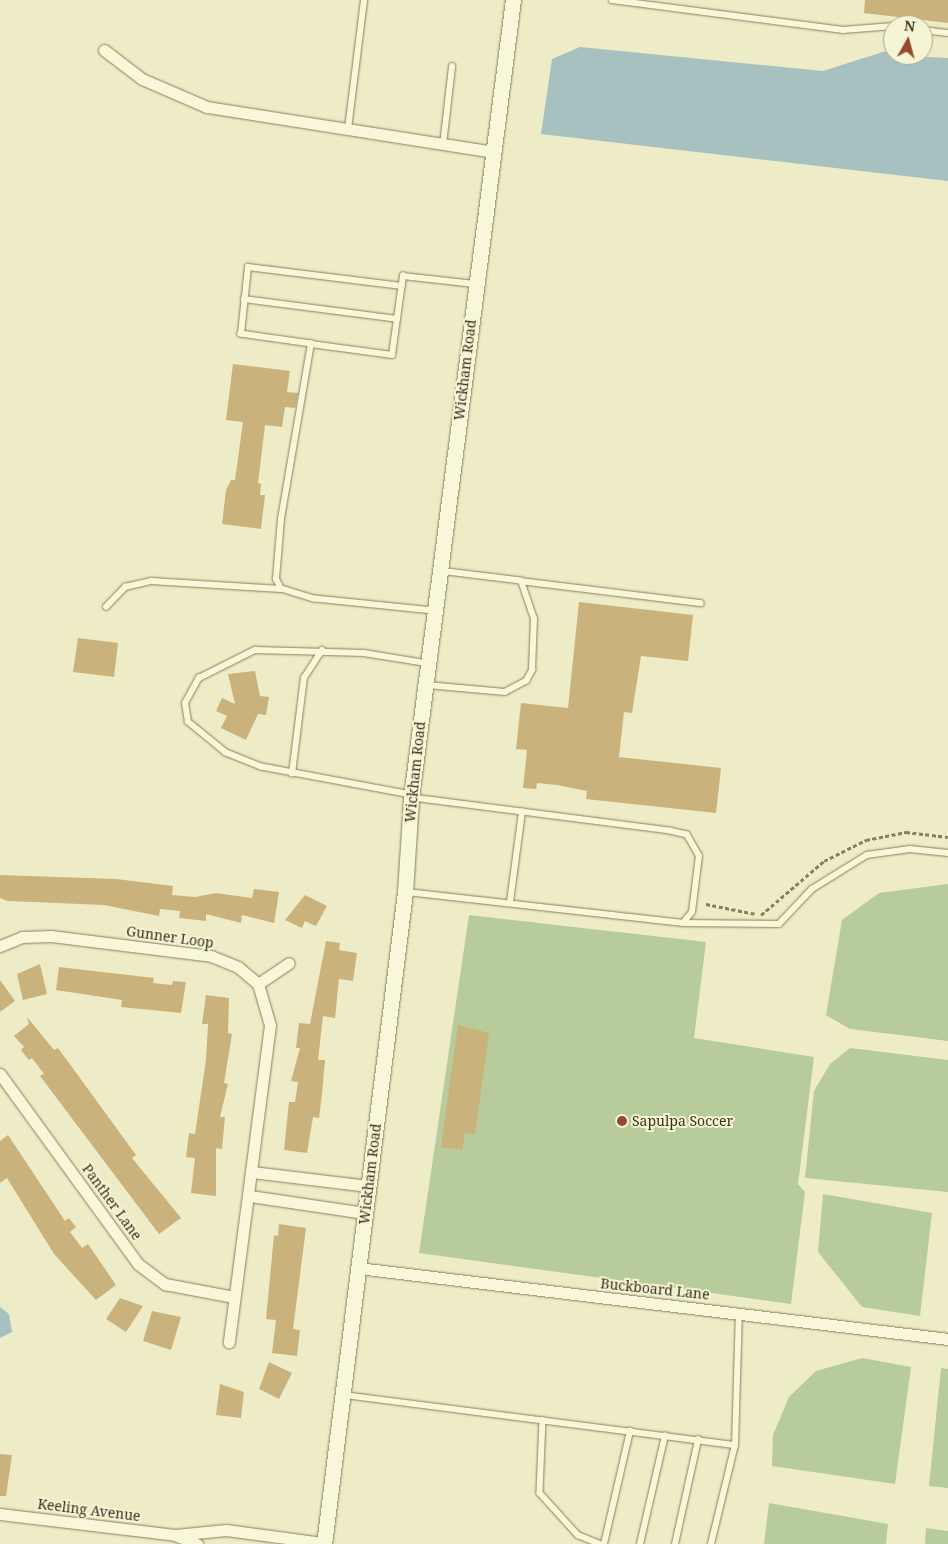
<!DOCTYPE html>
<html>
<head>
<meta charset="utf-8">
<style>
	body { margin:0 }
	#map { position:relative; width:948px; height:1544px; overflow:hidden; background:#edecc6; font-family:"Noto Serif",serif }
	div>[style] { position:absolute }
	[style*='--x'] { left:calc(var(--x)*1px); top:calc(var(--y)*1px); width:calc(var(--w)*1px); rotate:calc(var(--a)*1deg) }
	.green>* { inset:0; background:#b8cb9a }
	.water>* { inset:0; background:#a7c1c0 }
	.building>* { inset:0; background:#cab27d }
	.path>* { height:2.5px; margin-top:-1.25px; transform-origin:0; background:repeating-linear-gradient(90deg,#887f5c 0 4px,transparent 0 6.5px) }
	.roads { filter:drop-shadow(0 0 1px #887f5c) drop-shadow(0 0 1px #887f5c) }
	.lane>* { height:5.5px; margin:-2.75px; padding:0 2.75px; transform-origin:2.75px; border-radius:2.75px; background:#f8f7d9 }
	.street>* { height:11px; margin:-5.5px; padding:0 5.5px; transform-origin:5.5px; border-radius:5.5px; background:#f8f7d9 }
	.secondary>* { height:15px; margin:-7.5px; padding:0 7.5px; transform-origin:7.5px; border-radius:7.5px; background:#f8f7d9 }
	.dots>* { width:14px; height:14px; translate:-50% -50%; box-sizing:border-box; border:2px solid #f5f4d5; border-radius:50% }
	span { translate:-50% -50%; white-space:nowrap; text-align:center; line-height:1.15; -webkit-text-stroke:4px #f5f4d5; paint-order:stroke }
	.street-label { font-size:14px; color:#39321f }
	.poi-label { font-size:14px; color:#39321f }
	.left { translate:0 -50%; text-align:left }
	.north { position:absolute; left:883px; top:15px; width:50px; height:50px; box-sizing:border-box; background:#f5f4d5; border:1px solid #aaa68c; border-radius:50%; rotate:7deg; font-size:14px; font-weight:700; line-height:20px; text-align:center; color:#39321f }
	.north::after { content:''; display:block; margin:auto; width:18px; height:22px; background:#96492e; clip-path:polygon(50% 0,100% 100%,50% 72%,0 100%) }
</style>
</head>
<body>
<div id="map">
	<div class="green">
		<div style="clip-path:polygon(948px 884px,948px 1041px,850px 1029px,826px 1015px,842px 920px,879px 893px)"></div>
		<div style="clip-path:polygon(469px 915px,706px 942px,694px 1038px,814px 1057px,798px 1184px,805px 1192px,791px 1304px,419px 1253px)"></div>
		<div style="clip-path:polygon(850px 1048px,948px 1060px,948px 1192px,805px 1178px,814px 1091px,830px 1064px)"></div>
		<div style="clip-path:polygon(823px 1194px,932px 1213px,920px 1316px,862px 1307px,818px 1252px)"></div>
		<div style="clip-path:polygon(862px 1358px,911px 1367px,895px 1484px,772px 1466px,773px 1435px,789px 1397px,816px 1371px)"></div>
		<div style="clip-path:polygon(941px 1368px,948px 1369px,948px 1488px,929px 1486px)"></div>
		<div style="clip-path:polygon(769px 1503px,888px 1524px,886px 1544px,764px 1544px)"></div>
		<div style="clip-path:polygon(926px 1528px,948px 1531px,948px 1544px,925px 1544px)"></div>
	</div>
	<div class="water">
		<div style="clip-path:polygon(580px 47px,823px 71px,889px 50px,893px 55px,948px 58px,948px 181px,541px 134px,552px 59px)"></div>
		<div style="clip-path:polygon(0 1307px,9px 1314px,12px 1332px,0 1338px)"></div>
	</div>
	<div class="building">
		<div style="clip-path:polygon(865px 0,948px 0,948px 23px,864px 13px)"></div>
		<div style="clip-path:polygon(233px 364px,290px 371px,287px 392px,298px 393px,295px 408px,285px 407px,282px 427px,265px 425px,258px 483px,261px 484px,260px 495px,265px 495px,261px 529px,222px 524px,226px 490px,231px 480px,235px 480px,243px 422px,226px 420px)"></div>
		<div style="clip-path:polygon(579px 602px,693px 615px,688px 661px,641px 656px,632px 713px,624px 712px,619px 757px,721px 768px,716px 813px,586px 799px,587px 791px,557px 785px,537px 783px,536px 789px,523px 788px,527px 750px,516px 749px,521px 703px,568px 708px)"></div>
		<div style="clip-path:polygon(78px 638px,118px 643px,114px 677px,73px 672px)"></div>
		<div style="clip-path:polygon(255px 671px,260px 696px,269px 697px,266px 715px,258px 714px,246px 740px,221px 728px,227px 716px,216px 711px,222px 698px,235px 704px,228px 674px)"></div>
		<div style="clip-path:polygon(0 875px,116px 879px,173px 886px,172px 895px,195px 897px,216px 893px,252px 898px,254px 889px,279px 892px,274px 923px,242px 915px,241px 923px,206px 914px,206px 921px,179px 918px,180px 911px,160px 909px,159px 916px,104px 905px,8px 901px,0 898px)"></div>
		<div style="clip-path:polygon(305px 895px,327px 906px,316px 926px,305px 921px,302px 928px,285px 920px)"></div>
		<div style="clip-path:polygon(326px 941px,340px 943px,339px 950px,357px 953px,353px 981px,339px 979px,335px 1018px,323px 1016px,318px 1060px,325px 1060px,322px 1094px,319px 1118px,313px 1117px,307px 1153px,284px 1150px,289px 1102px,295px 1102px,298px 1082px,291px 1081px,300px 1048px,296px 1048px,299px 1023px,310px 1024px)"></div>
		<div style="clip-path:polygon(40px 964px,47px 994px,23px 1000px,17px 974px)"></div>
		<div style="clip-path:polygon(59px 967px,154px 978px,153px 983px,172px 985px,173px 981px,186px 982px,181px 1013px,121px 1007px,122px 1000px,56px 990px)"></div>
		<div style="clip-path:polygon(0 980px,15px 1001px,0 1012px)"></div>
		<div style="clip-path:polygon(206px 995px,229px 998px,228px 1033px,232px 1034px,224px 1083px,228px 1084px,220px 1117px,225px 1117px,222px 1149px,216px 1148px,216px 1196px,191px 1193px,195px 1158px,186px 1157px,189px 1133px,195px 1134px,206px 1060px,208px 1024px,202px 1024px)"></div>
		<div style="clip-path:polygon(27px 1017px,54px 1050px,58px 1048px,136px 1155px,132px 1158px,181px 1218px,159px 1234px,40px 1076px,44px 1074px,32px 1058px,29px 1060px,21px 1050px,24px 1047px,14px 1036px,29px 1024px)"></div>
		<div style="clip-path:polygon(458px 1025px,489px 1033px,475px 1134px,465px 1133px,462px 1150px,441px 1147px)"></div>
		<div style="clip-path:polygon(8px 1135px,65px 1221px,69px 1218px,76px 1227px,70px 1232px,82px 1248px,88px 1244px,116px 1285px,96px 1300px,54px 1254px,7px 1178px,0 1183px,0 1141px)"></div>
		<div style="clip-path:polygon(279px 1224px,306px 1228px,293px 1329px,300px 1330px,297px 1356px,272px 1353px,276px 1320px,266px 1319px,274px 1235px,278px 1236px)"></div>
		<div style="clip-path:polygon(120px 1298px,143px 1306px,126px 1332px,106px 1319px)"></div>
		<div style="clip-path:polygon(152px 1311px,181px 1317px,171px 1350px,143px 1341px)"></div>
		<div style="clip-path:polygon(269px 1362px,292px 1373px,279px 1399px,259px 1389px)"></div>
		<div style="clip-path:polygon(220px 1384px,244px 1392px,241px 1418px,216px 1415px)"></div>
		<div style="clip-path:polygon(0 1454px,12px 1455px,6px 1496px,0 1496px)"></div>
	</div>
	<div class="path">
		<div style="--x:706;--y:904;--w:51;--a:11.3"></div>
		<div style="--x:761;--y:915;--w:83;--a:-40.6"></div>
		<div style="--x:824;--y:861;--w:47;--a:-26.6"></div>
		<div style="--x:866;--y:840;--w:41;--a:-11.3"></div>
		<div style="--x:906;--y:832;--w:42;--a:6.8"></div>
	</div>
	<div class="roads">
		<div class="lane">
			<div style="--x:612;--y:0;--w:233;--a:7.4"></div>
			<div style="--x:843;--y:30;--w:50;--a:-4.6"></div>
			<div style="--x:923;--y:30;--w:25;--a:7"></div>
			<div style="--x:348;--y:129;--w:130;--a:-82.9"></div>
			<div style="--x:443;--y:145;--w:79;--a:-83.4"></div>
			<div style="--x:244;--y:299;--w:154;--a:7.4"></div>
			<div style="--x:311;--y:344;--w:71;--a:-171.9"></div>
			<div style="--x:241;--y:334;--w:67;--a:-84"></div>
			<div style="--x:248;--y:267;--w:155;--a:7"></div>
			<div style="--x:521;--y:581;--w:181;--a:7"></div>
			<div style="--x:106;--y:607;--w:28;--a:-46"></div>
			<div style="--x:125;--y:587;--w:27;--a:-13"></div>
			<div style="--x:151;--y:581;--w:130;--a:3.5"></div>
			<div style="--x:433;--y:611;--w:120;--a:-174.2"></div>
			<div style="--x:314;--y:599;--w:34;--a:-163"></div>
			<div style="--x:281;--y:589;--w:11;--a:-117"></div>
			<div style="--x:276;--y:579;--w:60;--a:-85.2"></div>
			<div style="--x:281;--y:519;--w:178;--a:-80.3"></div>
			<div style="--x:311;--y:344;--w:82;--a:7.7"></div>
			<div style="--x:392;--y:355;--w:80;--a:-82.1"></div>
			<div style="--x:403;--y:276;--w:72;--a:6.3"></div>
			<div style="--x:427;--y:685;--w:78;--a:5.1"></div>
			<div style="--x:505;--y:692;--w:24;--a:-28"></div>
			<div style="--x:526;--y:681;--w:13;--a:-61"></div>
			<div style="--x:532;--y:670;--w:51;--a:-87.8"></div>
			<div style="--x:534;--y:619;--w:40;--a:-108.9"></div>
			<div style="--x:521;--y:581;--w:82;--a:-173"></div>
			<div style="--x:292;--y:774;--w:97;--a:-82.9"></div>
			<div style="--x:304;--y:678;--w:33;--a:-57"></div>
			<div style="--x:411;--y:795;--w:153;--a:-169.4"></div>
			<div style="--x:261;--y:767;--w:38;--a:-158"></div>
			<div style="--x:226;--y:753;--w:49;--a:-140.8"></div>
			<div style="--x:188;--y:722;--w:19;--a:-99"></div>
			<div style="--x:185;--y:703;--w:29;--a:-61"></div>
			<div style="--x:199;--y:678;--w:63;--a:-26.6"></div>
			<div style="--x:255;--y:650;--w:109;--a:1.6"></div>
			<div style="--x:364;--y:653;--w:63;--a:9.2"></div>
			<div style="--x:407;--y:892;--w:278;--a:6.4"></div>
			<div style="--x:683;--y:923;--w:14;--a:-51"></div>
			<div style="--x:692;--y:912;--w:56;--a:-82.9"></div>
			<div style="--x:699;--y:856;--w:24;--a:-120"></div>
			<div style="--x:687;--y:835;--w:17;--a:-167"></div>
			<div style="--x:670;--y:831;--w:260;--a:-172.7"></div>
			<div style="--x:510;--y:902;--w:91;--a:-82.4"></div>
			<div style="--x:683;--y:923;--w:96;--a:0.6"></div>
			<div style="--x:779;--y:924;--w:48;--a:-46.7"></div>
			<div style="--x:812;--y:889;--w:65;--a:-31.7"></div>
			<div style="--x:867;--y:855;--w:43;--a:-7.9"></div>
			<div style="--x:910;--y:849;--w:38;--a:6"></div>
			<div style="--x:344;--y:1395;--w:394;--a:7.3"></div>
			<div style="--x:735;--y:1445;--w:132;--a:-88.3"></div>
			<div style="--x:543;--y:1420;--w:73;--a:92.4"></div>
			<div style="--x:540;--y:1493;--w:57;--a:47.9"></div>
			<div style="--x:578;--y:1535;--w:24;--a:22"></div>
			<div style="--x:604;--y:1544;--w:116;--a:-77"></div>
			<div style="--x:640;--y:1544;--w:111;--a:-77"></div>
			<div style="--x:675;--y:1544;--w:107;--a:-77.5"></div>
			<div style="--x:711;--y:1544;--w:102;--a:-76.4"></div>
		</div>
		<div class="street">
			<div style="--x:104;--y:50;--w:48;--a:37.3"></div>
			<div style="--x:142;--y:79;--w:71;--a:23.3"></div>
			<div style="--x:207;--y:107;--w:290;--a:8.9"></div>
			<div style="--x:0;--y:946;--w:24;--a:-22"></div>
			<div style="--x:22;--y:937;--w:29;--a:-2"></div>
			<div style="--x:51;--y:936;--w:161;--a:7.1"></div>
			<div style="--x:211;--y:956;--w:29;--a:22"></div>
			<div style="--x:238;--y:967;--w:26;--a:40"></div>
			<div style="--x:258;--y:984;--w:43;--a:73.7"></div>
			<div style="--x:270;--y:1025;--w:320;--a:97.4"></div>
			<div style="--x:258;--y:984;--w:37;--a:-34"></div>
			<div style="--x:0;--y:1074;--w:235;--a:54"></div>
			<div style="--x:138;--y:1264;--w:34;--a:37"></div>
			<div style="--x:165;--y:1284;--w:70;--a:10.7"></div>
			<div style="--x:252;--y:1172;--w:117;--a:6.9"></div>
			<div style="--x:250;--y:1196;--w:116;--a:8.4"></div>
			<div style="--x:358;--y:1268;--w:594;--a:6.86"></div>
			<div style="--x:0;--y:1514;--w:176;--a:6.8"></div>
			<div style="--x:175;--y:1535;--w:51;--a:-5.6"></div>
			<div style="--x:226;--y:1530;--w:99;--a:7.6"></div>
			<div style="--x:177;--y:1536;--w:22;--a:22"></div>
		</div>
		<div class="secondary">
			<div style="--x:324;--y:1544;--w:657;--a:-82.92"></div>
			<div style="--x:405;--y:892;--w:94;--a:-86.3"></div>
			<div style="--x:411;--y:798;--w:804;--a:-82.72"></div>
		</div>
	</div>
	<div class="dots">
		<div style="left:622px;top:1121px;background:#96492e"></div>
	</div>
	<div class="street-label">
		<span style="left:465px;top:370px;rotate:-83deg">Wickham Road</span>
		<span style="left:415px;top:772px;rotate:-84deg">Wickham Road</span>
		<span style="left:170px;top:937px;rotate:8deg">Gunner Loop</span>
		<span style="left:370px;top:1174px;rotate:-83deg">Wickham Road</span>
		<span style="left:112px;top:1202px;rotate:54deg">Panther Lane</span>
		<span style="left:655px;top:1289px;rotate:6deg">Buckboard Lane</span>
		<span style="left:89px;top:1510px;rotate:7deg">Keeling Avenue</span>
	</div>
	<div class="poi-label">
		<span class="left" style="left:632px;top:1121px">Sapulpa Soccer</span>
	</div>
	<div class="north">N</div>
</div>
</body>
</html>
